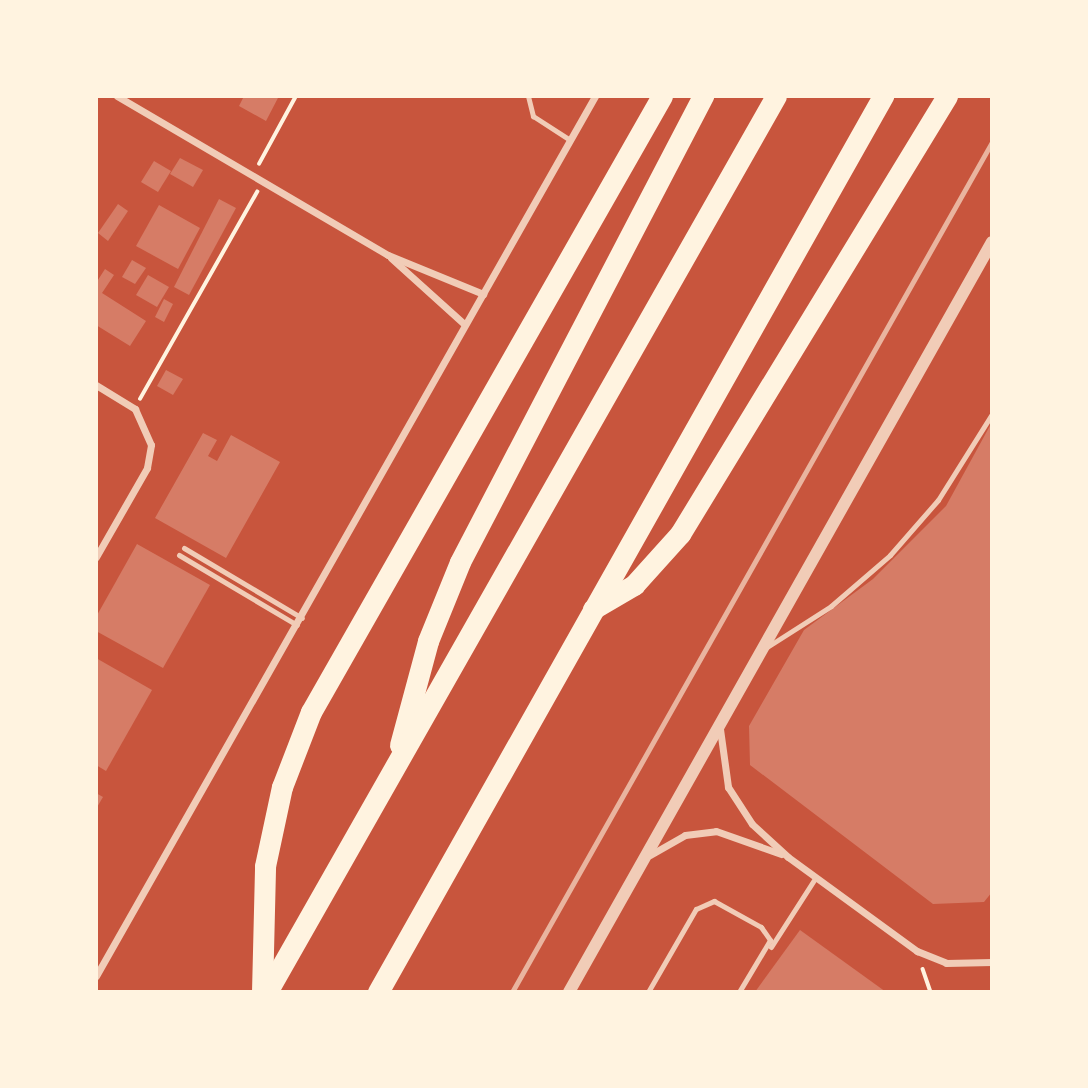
<!DOCTYPE html>
<html>
<head>
<meta charset="utf-8">
<style>
	body { margin:0 }
	#map { position:relative; width:1088px; height:1088px; overflow:hidden; background:#c8553d; font-family:"DM Sans",sans-serif }
	div>[style] { position:absolute }
	[style*='--x'] { left:calc(var(--x)*1px); top:calc(var(--y)*1px); width:calc(var(--w)*1px); rotate:calc(var(--a)*1deg) }
	.building>* { inset:0; background:#d67c66 }
	.path>* { height:3.5px; margin:-1.75px; padding:0 1.75px; transform-origin:1.75px; border-radius:1.75px; background:#fff3e0 }
	.service>* { height:5px; margin:-2.5px; padding:0 2.5px; transform-origin:2.5px; border-radius:2.5px; background:#f1ccb7 }
	.minor>* { height:7px; margin:-3.5px; padding:0 3.5px; transform-origin:3.5px; border-radius:3.5px; background:#f1ccb7 }
	.tertiary>* { height:12px; margin:-6px; padding:0 6px; transform-origin:6px; border-radius:6px; background:#f1ccb7 }
	.motorway>* { height:21px; margin:-10.5px; padding:0 10.5px; transform-origin:10.5px; border-radius:10.5px; background:#fff3e0 }
	.rail>* { height:5px; margin:-2.5px; padding:0 2.5px; transform-origin:2.5px; border-radius:2.5px; background:#e9b49f }
	span { translate:-50% -50%; white-space:nowrap; text-align:center; line-height:1.15; -webkit-text-stroke:5px #fff3e0; paint-order:stroke }
	.frame { position:absolute; inset:0; border:98px solid #fff3e0; pointer-events:none }
</style>
</head>
<body>
<div id="map">
	<div class="building">
		<div style="clip-path:polygon(244px 96px,247px 98px,279px 96px,266px 121px,239px 106px)"></div>
		<div style="clip-path:polygon(180px 158px,203px 170px,193px 187px,170px 174px)"></div>
		<div style="clip-path:polygon(154px 161px,171px 171px,158px 192px,141px 182px)"></div>
		<div style="clip-path:polygon(219px 199px,236px 208px,189px 295px,174px 287px)"></div>
		<div style="clip-path:polygon(118px 204px,128px 211px,108px 241px,98px 233px)"></div>
		<div style="clip-path:polygon(159px 205px,200px 228px,178px 269px,136px 246px)"></div>
		<div style="clip-path:polygon(132px 260px,146px 268px,135px 284px,122px 277px)"></div>
		<div style="clip-path:polygon(105px 269px,114px 275px,102px 293px,146px 321px,130px 346px,96px 325px,96px 283px)"></div>
		<div style="clip-path:polygon(148px 275px,169px 287px,157px 307px,136px 295px)"></div>
		<div style="clip-path:polygon(164px 299px,173px 304px,164px 322px,155px 317px)"></div>
		<div style="clip-path:polygon(166px 370px,183px 379px,173px 395px,157px 386px)"></div>
		<div style="clip-path:polygon(992px 422px,992px 892px,984px 902px,933px 904px,750px 765px,749px 726px,804px 630px,873px 579px,946px 506px)"></div>
		<div style="clip-path:polygon(203px 433px,217px 440px,208px 456px,217px 461px,231px 435px,280px 462px,226px 558px,155px 518px)"></div>
		<div style="clip-path:polygon(137px 544px,210px 585px,163px 668px,96px 631px,96px 617px)"></div>
		<div style="clip-path:polygon(96px 658px,152px 690px,106px 771px,96px 765px)"></div>
		<div style="clip-path:polygon(96px 793px,103px 797px,96px 809px)"></div>
		<div style="clip-path:polygon(800px 930px,886px 992px,755px 992px)"></div>
	</div>
	<div class="path">
		<div style="--x:259;--y:164;--w:77;--a:-61.4"></div>
		<div style="--x:140;--y:399;--w:238;--a:-60.5"></div>
		<div style="--x:923;--y:969;--w:24;--a:71"></div>
	</div>
	<div class="service">
		<div style="--x:528;--y:96;--w:21;--a:76"></div>
		<div style="--x:533;--y:116;--w:44;--a:33"></div>
		<div style="--x:184;--y:548;--w:137;--a:30.7"></div>
		<div style="--x:179;--y:555;--w:137;--a:30.7"></div>
		<div style="--x:767;--y:647;--w:76;--a:-32.6"></div>
		<div style="--x:831;--y:606;--w:78;--a:-40.8"></div>
		<div style="--x:890;--y:555;--w:73;--a:-48.9"></div>
		<div style="--x:938;--y:500;--w:102;--a:-57.9"></div>
		<div style="--x:771;--y:947;--w:83;--a:-57.3"></div>
		<div style="--x:648;--y:992;--w:96;--a:-60"></div>
		<div style="--x:696;--y:909;--w:20;--a:-24"></div>
		<div style="--x:714;--y:901;--w:54;--a:29"></div>
		<div style="--x:761;--y:927;--w:16;--a:55"></div>
		<div style="--x:770;--y:940;--w:61;--a:120.8"></div>
	</div>
	<div class="minor">
		<div style="--x:117;--y:96;--w:314;--a:30.4"></div>
		<div style="--x:388;--y:255;--w:103;--a:22.3"></div>
		<div style="--x:391;--y:258;--w:98;--a:42.1"></div>
		<div style="--x:96;--y:385;--w:46;--a:31.6"></div>
		<div style="--x:135;--y:409;--w:39;--a:66"></div>
		<div style="--x:151;--y:445;--w:23;--a:100"></div>
		<div style="--x:147;--y:468;--w:103;--a:119.8"></div>
		<div style="--x:720;--y:729;--w:59;--a:82.1"></div>
		<div style="--x:728;--y:787;--w:44;--a:57"></div>
		<div style="--x:752;--y:824;--w:49;--a:42.5"></div>
		<div style="--x:788;--y:857;--w:160;--a:36.1"></div>
		<div style="--x:917;--y:951;--w:31;--a:22"></div>
		<div style="--x:946;--y:963;--w:46;--a:-1.2"></div>
		<div style="--x:650;--y:855;--w:40;--a:-29.7"></div>
		<div style="--x:685;--y:835;--w:31;--a:-7"></div>
		<div style="--x:716;--y:831;--w:69;--a:19.5"></div>
		<div style="--x:96;--y:976;--w:1012;--a:-60.44"></div>
	</div>
	<div class="tertiary">
		<div style="--x:569;--y:992;--w:861;--a:-60.58"></div>
	</div>
	<div class="motorway">
		<div style="--x:593;--y:609;--w:48;--a:-30.3"></div>
		<div style="--x:634;--y:585;--w:69;--a:-48"></div>
		<div style="--x:680;--y:534;--w:513;--a:-58.63"></div>
		<div style="--x:400;--y:745;--w:108;--a:-74.9"></div>
		<div style="--x:428;--y:641;--w:85;--a:-67.9"></div>
		<div style="--x:460;--y:562;--w:526;--a:-62.46"></div>
		<div style="--x:262;--y:992;--w:126;--a:-88.6"></div>
		<div style="--x:265;--y:866;--w:81;--a:-77.9"></div>
		<div style="--x:282;--y:787;--w:80;--a:-68.9"></div>
		<div style="--x:311;--y:712;--w:709;--a:-60.33"></div>
		<div style="--x:267;--y:992;--w:1030;--a:-60.4"></div>
		<div style="--x:378;--y:992;--w:1029;--a:-60.59"></div>
	</div>
	<div class="rail">
		<div style="--x:512;--y:992;--w:976;--a:-60.55"></div>
	</div>
	<div class="frame"></div>
</div>
</body>
</html>
